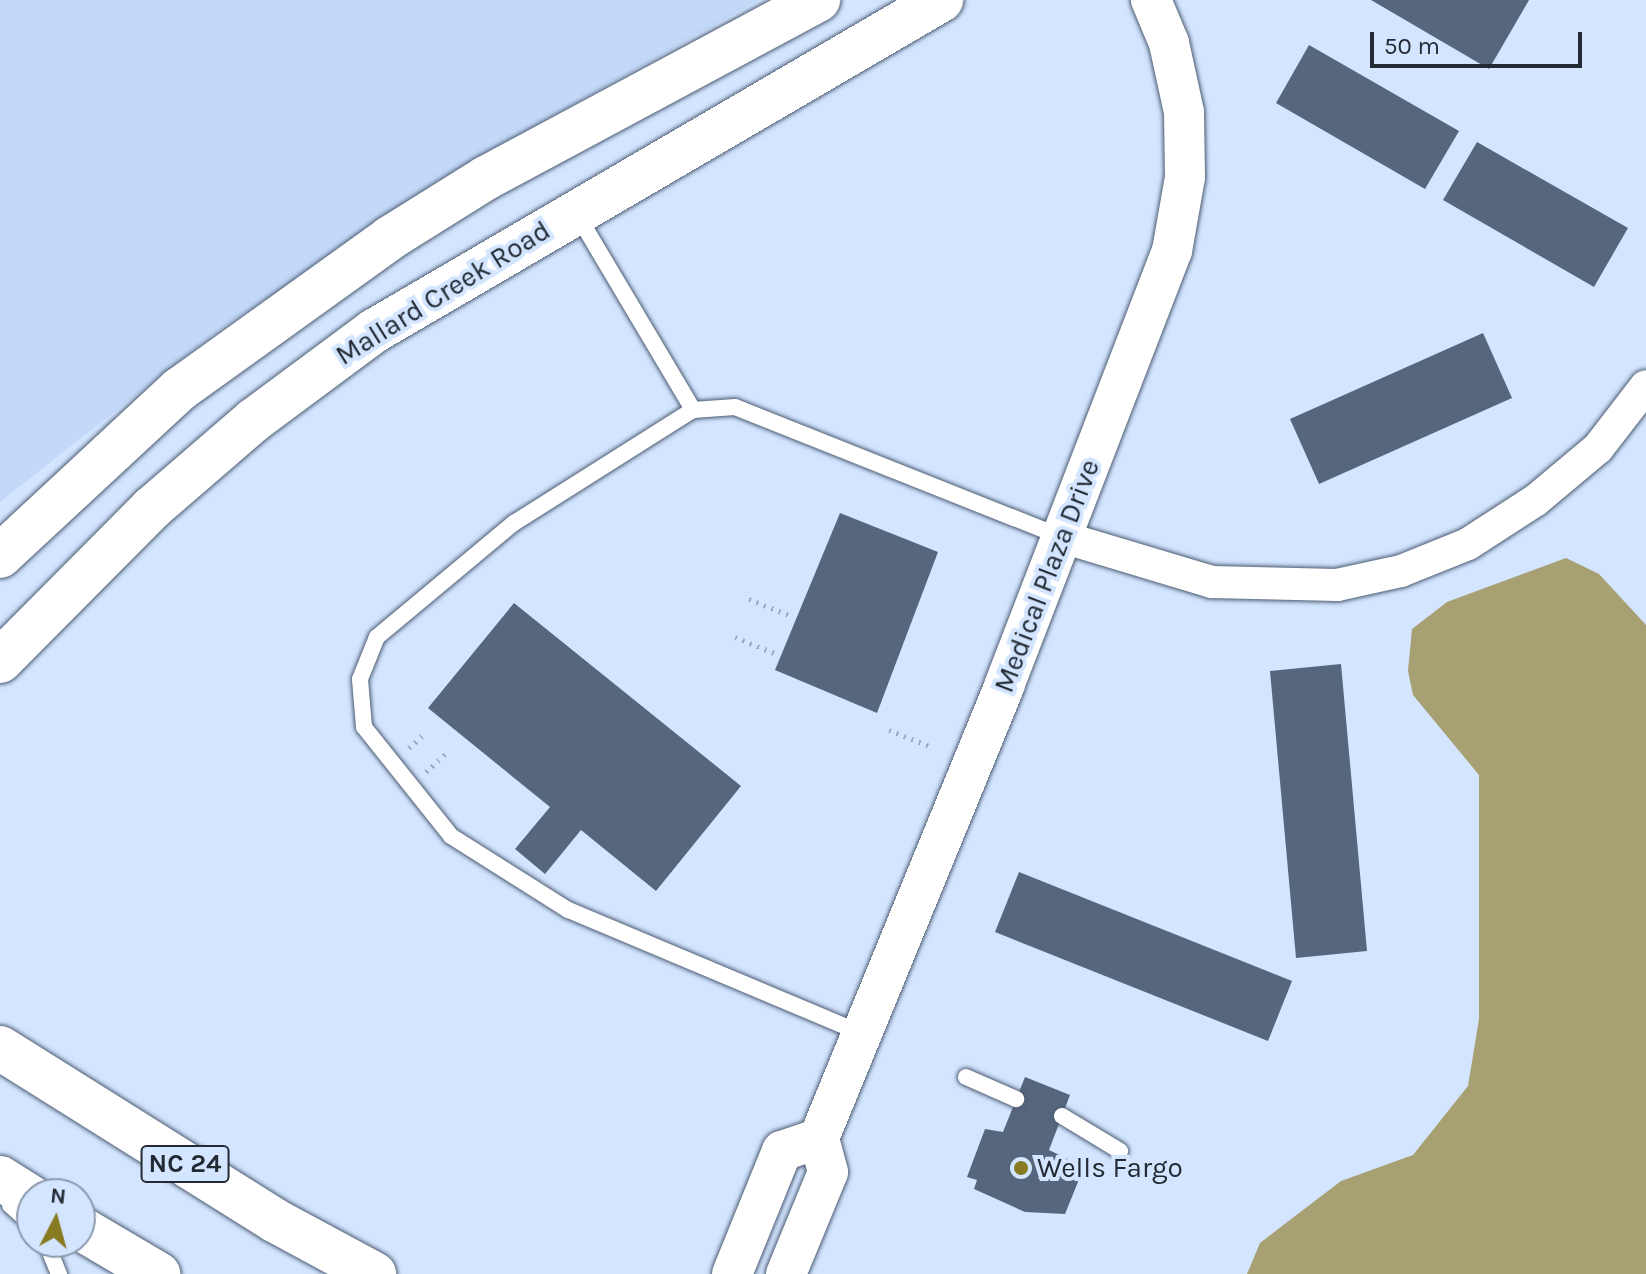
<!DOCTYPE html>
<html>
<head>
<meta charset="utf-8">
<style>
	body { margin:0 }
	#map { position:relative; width:1646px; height:1274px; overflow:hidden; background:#d3e5ff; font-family:Karla,sans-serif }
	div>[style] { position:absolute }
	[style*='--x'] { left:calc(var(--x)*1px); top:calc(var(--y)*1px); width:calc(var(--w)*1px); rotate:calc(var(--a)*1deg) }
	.built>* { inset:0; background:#c3d9f9 }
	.forest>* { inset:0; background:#a6a072 }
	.building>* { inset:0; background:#56667c }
	.path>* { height:5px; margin-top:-2.5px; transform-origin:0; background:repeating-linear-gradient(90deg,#9eacc2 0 2px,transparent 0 8px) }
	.roads { filter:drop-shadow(0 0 2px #4c5c72) drop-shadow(0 0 2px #4c5c72) }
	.service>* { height:16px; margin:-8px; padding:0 8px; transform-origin:8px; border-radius:8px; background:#fff }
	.minor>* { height:32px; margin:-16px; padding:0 16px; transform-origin:16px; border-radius:16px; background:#fff }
	.tertiary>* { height:40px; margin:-20px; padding:0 20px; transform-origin:20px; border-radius:20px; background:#fff }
	.secondary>* { height:44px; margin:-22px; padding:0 22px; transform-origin:22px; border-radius:22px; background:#fff }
	.primary>* { height:44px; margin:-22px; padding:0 22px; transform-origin:22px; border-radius:22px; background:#fff }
	.dots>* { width:22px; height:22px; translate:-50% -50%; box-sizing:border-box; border:4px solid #d3e5ff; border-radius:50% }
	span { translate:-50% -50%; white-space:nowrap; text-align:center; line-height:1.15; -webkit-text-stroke:8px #d3e5ff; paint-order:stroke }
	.shield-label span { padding:2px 6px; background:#d3e5ff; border:2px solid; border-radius:6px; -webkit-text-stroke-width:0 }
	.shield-label { font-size:26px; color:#232a34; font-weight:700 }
	.street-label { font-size:28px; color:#232a34 }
	.poi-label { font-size:28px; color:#232a34 }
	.left { translate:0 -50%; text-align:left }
	.north { position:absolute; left:16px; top:1178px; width:80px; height:80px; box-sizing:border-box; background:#d3e5ff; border:2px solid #8d9aae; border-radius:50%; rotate:6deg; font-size:22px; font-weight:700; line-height:32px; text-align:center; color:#232a34 }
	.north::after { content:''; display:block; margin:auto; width:28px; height:36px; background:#877b21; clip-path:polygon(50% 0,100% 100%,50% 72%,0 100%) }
	.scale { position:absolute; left:1370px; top:32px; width:212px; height:36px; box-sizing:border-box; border:4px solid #232a34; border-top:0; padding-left:10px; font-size:24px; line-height:28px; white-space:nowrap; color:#232a34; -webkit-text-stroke:6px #d3e5ff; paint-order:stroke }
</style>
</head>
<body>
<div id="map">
	<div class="built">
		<div style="clip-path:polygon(0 0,759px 0,537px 125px,221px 328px,0 502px)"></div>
	</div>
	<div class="forest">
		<div style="clip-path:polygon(1566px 558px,1599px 574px,1646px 625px,1646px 1274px,1247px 1274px,1260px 1243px,1341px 1181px,1413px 1155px,1468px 1086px,1479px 1019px,1479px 775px,1413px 695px,1408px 671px,1412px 629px,1447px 602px)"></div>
	</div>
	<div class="building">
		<div style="clip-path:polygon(1371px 0,1529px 0,1489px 69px)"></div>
		<div style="clip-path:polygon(1309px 45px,1459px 131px,1425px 189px,1276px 103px)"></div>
		<div style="clip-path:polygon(1477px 142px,1628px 228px,1594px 287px,1443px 200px)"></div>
		<div style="clip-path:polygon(1483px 333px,1512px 398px,1319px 484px,1290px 419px)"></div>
		<div style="clip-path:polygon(840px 513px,938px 552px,877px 713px,775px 670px)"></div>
		<div style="clip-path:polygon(514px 603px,741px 786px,656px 891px,581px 830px,545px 874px,515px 849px,550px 807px,428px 708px)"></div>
		<div style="clip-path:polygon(1341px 664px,1367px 951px,1296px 958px,1270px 671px)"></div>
		<div style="clip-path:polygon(1019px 872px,1292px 981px,1268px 1041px,995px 932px)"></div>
		<div style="clip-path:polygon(1025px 1077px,1070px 1095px,1049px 1150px,1084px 1167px,1065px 1214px,1025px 1212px,974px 1189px,977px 1180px,967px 1177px,985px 1129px,1003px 1132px)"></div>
	</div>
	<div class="path">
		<div style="--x:749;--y:599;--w:43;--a:21.8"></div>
		<div style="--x:735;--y:637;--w:42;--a:22.3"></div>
		<div style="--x:889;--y:730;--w:46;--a:21.6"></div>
		<div style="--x:409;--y:748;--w:23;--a:-43"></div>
		<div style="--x:426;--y:772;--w:26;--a:-43"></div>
	</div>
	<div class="roads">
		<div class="service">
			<div style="--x:578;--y:216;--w:226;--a:59.3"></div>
			<div style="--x:861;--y:1033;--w:318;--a:-157.2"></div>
			<div style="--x:568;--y:910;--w:138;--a:-147.7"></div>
			<div style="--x:451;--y:836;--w:139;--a:-128.6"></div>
			<div style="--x:364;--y:727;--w:48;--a:-94.8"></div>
			<div style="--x:360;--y:679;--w:45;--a:-68"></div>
			<div style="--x:377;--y:637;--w:178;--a:-39.8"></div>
			<div style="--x:514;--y:523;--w:212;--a:-32.3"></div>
			<div style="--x:693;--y:410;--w:42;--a:-4.1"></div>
			<div style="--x:735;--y:407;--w:352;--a:21.7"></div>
			<div style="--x:966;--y:1077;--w:55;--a:23.7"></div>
			<div style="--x:1062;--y:1116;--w:68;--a:31.1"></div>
			<div style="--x:10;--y:1205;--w:30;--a:42"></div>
			<div style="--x:46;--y:1242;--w:35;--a:68"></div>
		</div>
		<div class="minor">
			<div style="--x:1062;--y:537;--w:157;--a:16.7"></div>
			<div style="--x:1212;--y:582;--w:125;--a:1.4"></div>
			<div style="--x:1337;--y:585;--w:66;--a:-12.3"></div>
			<div style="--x:1401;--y:571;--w:72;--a:-21.9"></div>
			<div style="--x:1468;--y:544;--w:81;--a:-32.9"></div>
			<div style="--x:1536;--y:500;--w:81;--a:-40"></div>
			<div style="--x:1598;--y:448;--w:78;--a:-52.3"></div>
		</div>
		<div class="tertiary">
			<div style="--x:732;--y:1274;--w:133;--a:-67.9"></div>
			<div style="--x:782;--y:1151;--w:39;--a:-19"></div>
			<div style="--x:786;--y:1274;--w:110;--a:-67.6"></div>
			<div style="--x:828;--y:1172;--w:35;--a:-105"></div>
			<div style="--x:819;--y:1138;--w:488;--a:-67.7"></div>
			<div style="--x:1004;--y:686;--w:466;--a:-68.9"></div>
			<div style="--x:1172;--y:251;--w:75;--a:-80"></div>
			<div style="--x:1185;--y:177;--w:65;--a:-90.9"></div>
			<div style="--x:1184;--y:112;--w:71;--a:-102.3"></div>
			<div style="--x:1169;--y:43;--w:47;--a:-112.7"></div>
		</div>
		<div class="secondary">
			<div style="--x:0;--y:556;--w:246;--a:-42.9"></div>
			<div style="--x:180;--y:389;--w:259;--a:-35.7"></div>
			<div style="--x:390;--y:238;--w:113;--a:-32"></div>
			<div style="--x:486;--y:178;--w:377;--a:-28.2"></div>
			<div style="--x:0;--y:661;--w:216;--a:-45.2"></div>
			<div style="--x:152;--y:508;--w:135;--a:-40.8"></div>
			<div style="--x:254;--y:420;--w:149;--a:-36.6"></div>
			<div style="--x:374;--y:331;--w:657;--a:-30.28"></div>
		</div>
		<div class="primary">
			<div style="--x:0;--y:1048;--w:324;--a:32.1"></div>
			<div style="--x:274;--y:1220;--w:114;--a:28.4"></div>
			<div style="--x:0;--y:1178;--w:38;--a:32"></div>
			<div style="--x:80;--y:1228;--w:91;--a:30.5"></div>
		</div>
	</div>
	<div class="dots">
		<div style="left:1021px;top:1168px;background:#877b21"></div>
	</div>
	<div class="shield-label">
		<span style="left:185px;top:1164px">NC 24</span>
	</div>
	<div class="street-label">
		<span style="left:443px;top:293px;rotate:-32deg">Mallard Creek Road</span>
		<span style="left:1047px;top:576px;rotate:-69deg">Medical Plaza Drive</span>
	</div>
	<div class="poi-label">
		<span class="left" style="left:1037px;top:1168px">Wells Fargo</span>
	</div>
	<div class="north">N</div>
	<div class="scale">50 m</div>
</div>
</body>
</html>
